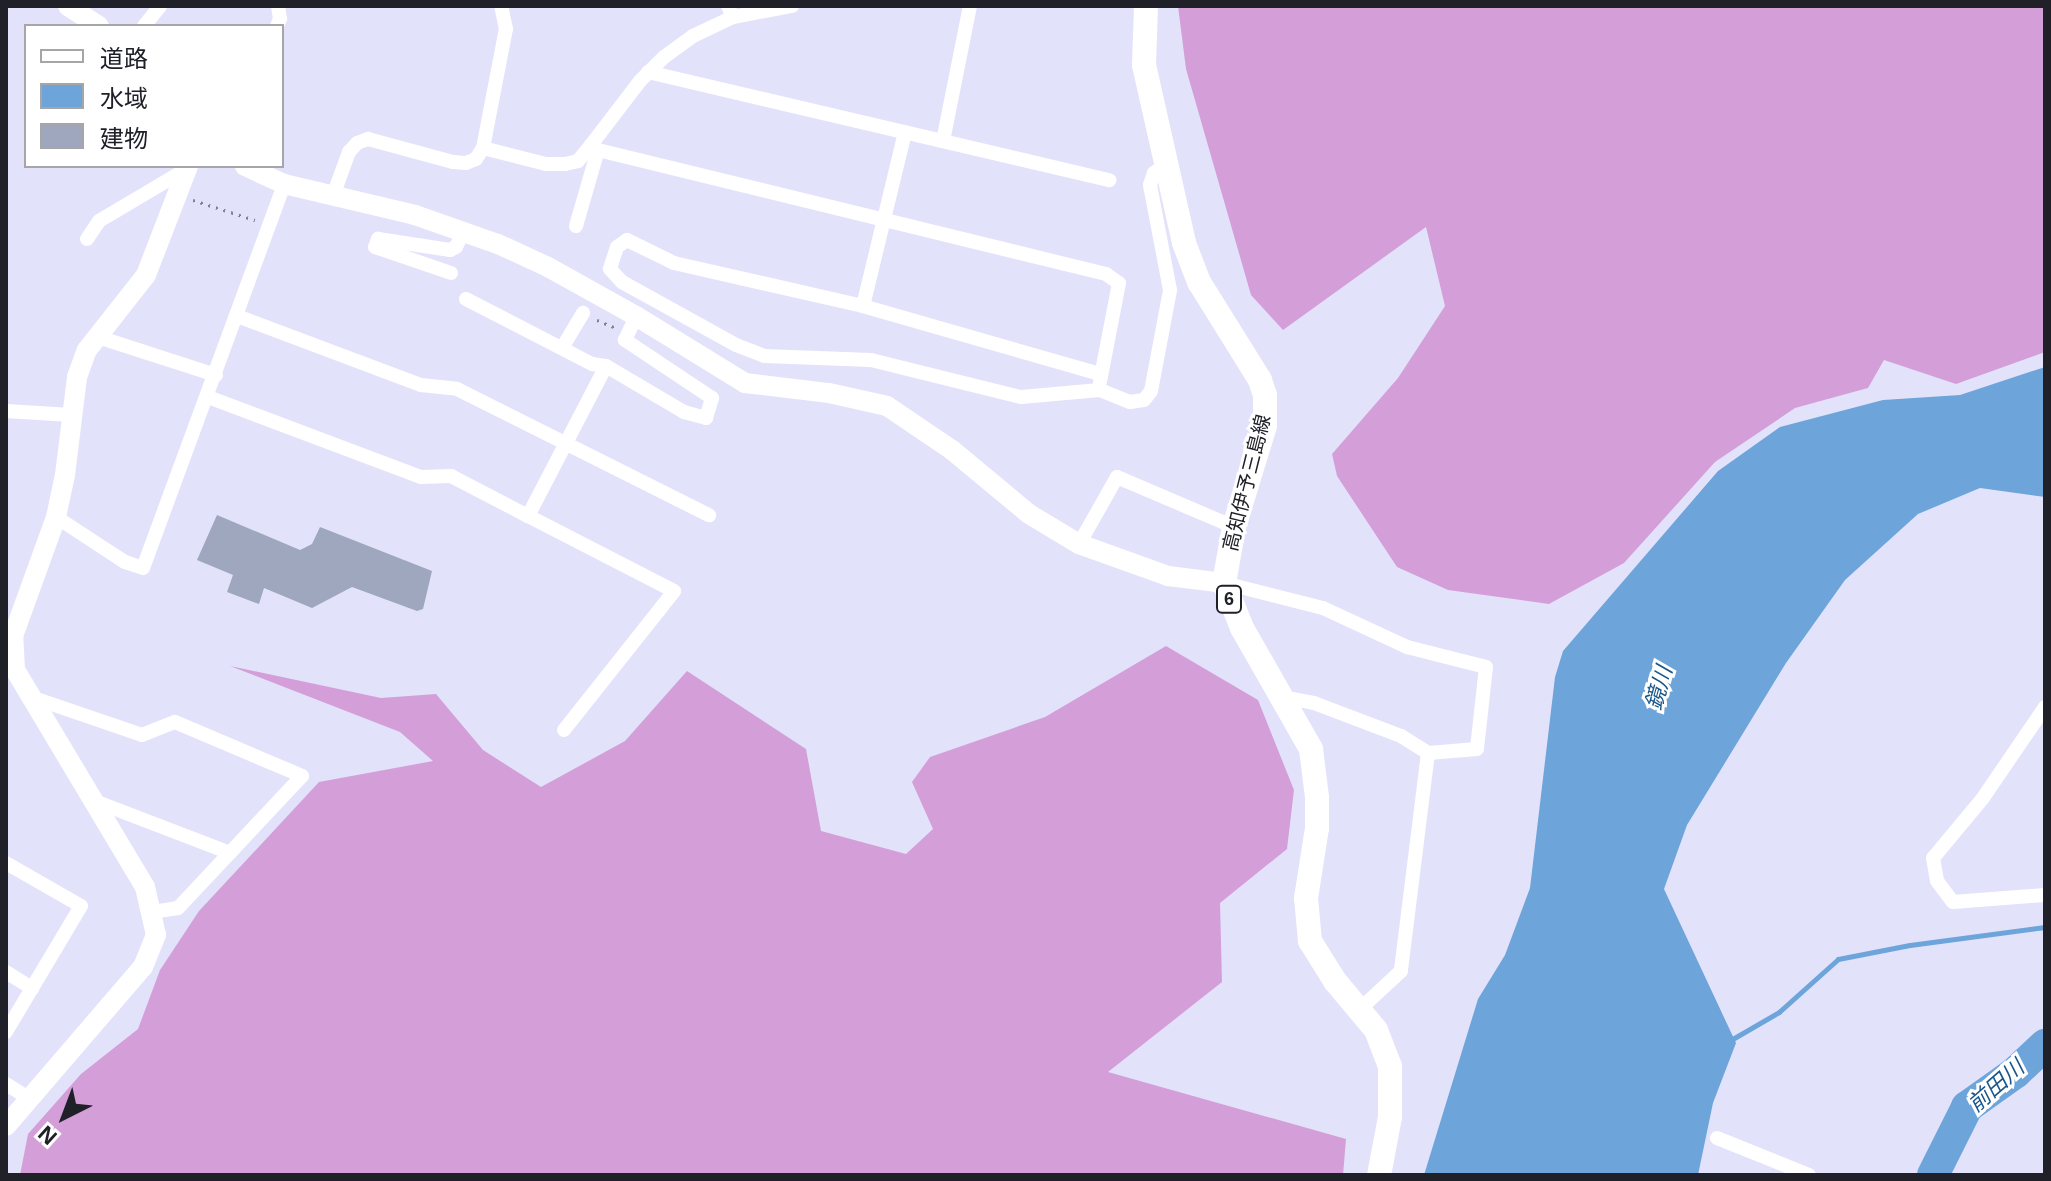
<!DOCTYPE html>
<html>
<head>
<meta charset="utf-8">
<style>
	body { margin:0 }
	#map { position:relative; width:2051px; height:1181px; overflow:hidden; background:#e3e2fb; font-family:Helvetica,"Noto Sans JP",sans-serif }
	div>[style] { position:absolute }
	[style*='--x'] { left:calc(var(--x)*1px); top:calc(var(--y)*1px); width:calc(var(--w)*1px); rotate:calc(var(--a)*1deg) }
	.forest>* { inset:0; background:#d49fd8 }
	.water>* { inset:0; background:#6da5db }
	.stream>* { height:5px; margin:-2.5px; padding:0 2.5px; transform-origin:2.5px; border-radius:2.5px; background:#6da5db }
	.river>* { height:32px; margin:-16px; padding:0 16px; transform-origin:16px; border-radius:16px; background:#6da5db }
	.building>* { inset:0; background:#9ea7bd }
	.path>* { height:3px; margin-top:-1.5px; transform-origin:0; background:repeating-linear-gradient(90deg,#828192 0 2px,transparent 0 8px) }
	.street>* { height:14px; margin:-7px; padding:0 7px; transform-origin:7px; border-radius:7px; background:#fff }
	.secondary>* { height:20px; margin:-10px; padding:0 10px; transform-origin:10px; border-radius:10px; background:#fff }
	.primary>* { height:24px; margin:-12px; padding:0 12px; transform-origin:12px; border-radius:12px; background:#fff }
	span { translate:-50% -50%; white-space:nowrap; text-align:center; line-height:1.15; -webkit-text-stroke:6px #fff; paint-order:stroke }
	.shield-label span { padding:2px 6px; background:#fff; border:2px solid; border-radius:6px; -webkit-text-stroke-width:0 }
	.shield-label { font-size:18px; color:#202029; font-weight:700 }
	.street-label { font-size:20px; color:#202029 }
	.water-label { font-size:22px; color:#1a5689; font-style:italic }
	.frame { position:absolute; inset:0; border:8px solid #202029; pointer-events:none }
	.legend { position:absolute; left:24px; top:24px; width:260px; height:144px; box-sizing:border-box; background:#fff; border:2px solid #a6a6a9; margin:0; padding:10px 14px; list-style:none; font-size:24px; color:#202029 }
	.legend li { display:flex; align-items:center; gap:16px; height:40px }
	.legend b { width:40px; border:2px solid #a6a6a9 }
	.north { position:absolute; left:24px; top:1077px; width:80px; height:80px; -webkit-text-stroke:6px #fff; paint-order:stroke; rotate:222deg; font-size:22px; font-weight:700; line-height:32px; text-align:center; color:#202029 }
	.north::after { content:''; display:block; margin:auto; width:28px; height:36px; background:#202029; clip-path:polygon(50% 0,100% 100%,50% 72%,0 100%) }
</style>
</head>
<body>
<div id="map">
	<div class="forest">
		<div style="clip-path:polygon(1178px 6px,2045px 6px,2045px 352px,1956px 384px,1884px 360px,1868px 388px,1795px 408px,1715px 462px,1624px 563px,1549px 604px,1448px 590px,1397px 567px,1337px 476px,1332px 454px,1398px 378px,1445px 306px,1426px 227px,1283px 330px,1251px 295px,1186px 69px)"></div>
		<div style="clip-path:polygon(1166px 646px,1258px 700px,1294px 790px,1287px 849px,1220px 903px,1222px 982px,1108px 1072px,1346px 1139px,1343px 1175px,20px 1175px,28px 1134px,81px 1074px,138px 1029px,160px 970px,199px 911px,319px 782px,433px 761px,400px 732px,230px 666px,381px 698px,436px 694px,483px 750px,541px 787px,625px 741px,687px 671px,806px 749px,821px 831px,906px 854px,933px 829px,912px 782px,930px 757px,1045px 717px)"></div>
	</div>
	<div class="water">
		<div style="clip-path:polygon(2045px 367px,2045px 497px,1980px 488px,1918px 514px,1845px 580px,1786px 663px,1687px 825px,1664px 889px,1736px 1043px,1713px 1103px,1698px 1175px,1424px 1175px,1478px 999px,1505px 955px,1530px 888px,1555px 677px,1563px 651px,1718px 471px,1780px 427px,1883px 400px,1960px 395px)"></div>
	</div>
	<div class="stream">
		<div style="--x:1729;--y:1041;--w:58;--a:-30.1"></div>
		<div style="--x:1779;--y:1012;--w:79;--a:-41.9"></div>
		<div style="--x:1838;--y:959;--w:73;--a:-11"></div>
		<div style="--x:1910;--y:945;--w:136;--a:-7.6"></div>
	</div>
	<div class="river">
		<div style="--x:1933;--y:1175;--w:76;--a:-63.4"></div>
		<div style="--x:1967;--y:1107;--w:60;--a:-35.5"></div>
		<div style="--x:2016;--y:1072;--w:40;--a:-43"></div>
	</div>
	<div class="building">
		<div style="clip-path:polygon(217px 515px,300px 550px,312px 544px,320px 527px,432px 571px,423px 609px,417px 611px,352px 587px,312px 608px,264px 588px,259px 604px,227px 592px,233px 575px,197px 560px)"></div>
	</div>
	<div class="path">
		<div style="--x:193;--y:200;--w:65;--a:17.9"></div>
		<div style="--x:597;--y:320;--w:21;--a:23"></div>
	</div>
	<div class="street">
		<div style="--x:728;--y:6;--w:12;--a:66"></div>
		<div style="--x:733;--y:17;--w:44;--a:154.6"></div>
		<div style="--x:693;--y:36;--w:36;--a:144"></div>
		<div style="--x:664;--y:57;--w:34;--a:135"></div>
		<div style="--x:640;--y:81;--w:81;--a:127.4"></div>
		<div style="--x:591;--y:145;--w:9;--a:36"></div>
		<div style="--x:598;--y:150;--w:523;--a:13.72"></div>
		<div style="--x:1106;--y:274;--w:16;--a:35"></div>
		<div style="--x:1119;--y:283;--w:101;--a:100.9"></div>
		<div style="--x:733;--y:17;--w:60;--a:-10.6"></div>
		<div style="--x:144;--y:26;--w:26;--a:-51"></div>
		<div style="--x:277;--y:26;--w:8;--a:-67"></div>
		<div style="--x:280;--y:19;--w:13;--a:-99"></div>
		<div style="--x:648;--y:72;--w:474;--a:13.2"></div>
		<div style="--x:943;--y:141;--w:138;--a:-78.7"></div>
		<div style="--x:483;--y:148;--w:65;--a:14.3"></div>
		<div style="--x:546;--y:164;--w:19;--a:0"></div>
		<div style="--x:565;--y:164;--w:13;--a:-13"></div>
		<div style="--x:578;--y:161;--w:21;--a:-51"></div>
		<div style="--x:334;--y:193;--w:44;--a:-69.9"></div>
		<div style="--x:349;--y:152;--w:12;--a:-48"></div>
		<div style="--x:357;--y:143;--w:12;--a:-20"></div>
		<div style="--x:368;--y:139;--w:88;--a:15.1"></div>
		<div style="--x:453;--y:162;--w:13;--a:4"></div>
		<div style="--x:466;--y:163;--w:11;--a:-22"></div>
		<div style="--x:476;--y:159;--w:13;--a:-58"></div>
		<div style="--x:483;--y:148;--w:121;--a:-79.1"></div>
		<div style="--x:506;--y:29;--w:24;--a:-102"></div>
		<div style="--x:576;--y:226;--w:79;--a:-73.9"></div>
		<div style="--x:87;--y:239;--w:22;--a:-56"></div>
		<div style="--x:99;--y:221;--w:100;--a:-30.7"></div>
		<div style="--x:451;--y:273;--w:80;--a:-161.1"></div>
		<div style="--x:375;--y:247;--w:9;--a:-69"></div>
		<div style="--x:378;--y:239;--w:73;--a:8.7"></div>
		<div style="--x:450;--y:250;--w:7;--a:-27"></div>
		<div style="--x:456;--y:247;--w:17;--a:-65"></div>
		<div style="--x:466;--y:299;--w:142;--a:27.3"></div>
		<div style="--x:592;--y:364;--w:14;--a:8"></div>
		<div style="--x:606;--y:366;--w:91;--a:30.5"></div>
		<div style="--x:684;--y:412;--w:23;--a:15"></div>
		<div style="--x:706;--y:418;--w:21;--a:-73"></div>
		<div style="--x:712;--y:398;--w:105;--a:-146.3"></div>
		<div style="--x:625;--y:340;--w:26;--a:-65"></div>
		<div style="--x:863;--y:306;--w:179;--a:-76.4"></div>
		<div style="--x:237;--y:316;--w:197;--a:20.6"></div>
		<div style="--x:421;--y:385;--w:36;--a:6"></div>
		<div style="--x:457;--y:389;--w:282;--a:26.6"></div>
		<div style="--x:98;--y:337;--w:124;--a:17.9"></div>
		<div style="--x:562;--y:348;--w:41;--a:-59"></div>
		<div style="--x:1100;--y:374;--w:247;--a:-164"></div>
		<div style="--x:863;--y:306;--w:194;--a:-167.2"></div>
		<div style="--x:674;--y:263;--w:52;--a:-153.9"></div>
		<div style="--x:627;--y:240;--w:12;--a:145"></div>
		<div style="--x:617;--y:247;--w:23;--a:108"></div>
		<div style="--x:610;--y:269;--w:18;--a:47"></div>
		<div style="--x:622;--y:282;--w:130;--a:28.9"></div>
		<div style="--x:736;--y:345;--w:30;--a:21"></div>
		<div style="--x:764;--y:356;--w:107;--a:2.1"></div>
		<div style="--x:871;--y:360;--w:154;--a:13.9"></div>
		<div style="--x:1021;--y:397;--w:79;--a:-5.1"></div>
		<div style="--x:1100;--y:390;--w:32;--a:22"></div>
		<div style="--x:1130;--y:402;--w:14;--a:-8"></div>
		<div style="--x:1144;--y:400;--w:11;--a:-52"></div>
		<div style="--x:1151;--y:391;--w:103;--a:-79.3"></div>
		<div style="--x:1170;--y:290;--w:107;--a:-100.8"></div>
		<div style="--x:1150;--y:185;--w:13;--a:-72"></div>
		<div style="--x:1154;--y:173;--w:15;--a:-37"></div>
		<div style="--x:208;--y:397;--w:228;--a:20.6"></div>
		<div style="--x:421;--y:477;--w:30;--a:-2"></div>
		<div style="--x:451;--y:476;--w:87;--a:27.5"></div>
		<div style="--x:6;--y:411;--w:65;--a:3.5"></div>
		<div style="--x:56;--y:517;--w:82;--a:33.1"></div>
		<div style="--x:125;--y:562;--w:19;--a:18"></div>
		<div style="--x:143;--y:568;--w:409;--a:-69.8"></div>
		<div style="--x:1079;--y:544;--w:77;--a:-60.4"></div>
		<div style="--x:1117;--y:477;--w:127;--a:23.1"></div>
		<div style="--x:1224;--y:583;--w:102;--a:14.2"></div>
		<div style="--x:1323;--y:608;--w:93;--a:24.9"></div>
		<div style="--x:1407;--y:647;--w:81;--a:14.2"></div>
		<div style="--x:1486;--y:667;--w:82;--a:96.3"></div>
		<div style="--x:1477;--y:749;--w:49;--a:175.3"></div>
		<div style="--x:31;--y:697;--w:117;--a:18.9"></div>
		<div style="--x:142;--y:735;--w:35;--a:-22"></div>
		<div style="--x:175;--y:722;--w:138;--a:23"></div>
		<div style="--x:302;--y:776;--w:181;--a:133.2"></div>
		<div style="--x:178;--y:908;--w:25;--a:171"></div>
		<div style="--x:1283;--y:697;--w:32;--a:11"></div>
		<div style="--x:1314;--y:703;--w:93;--a:20.8"></div>
		<div style="--x:1401;--y:736;--w:32;--a:32"></div>
		<div style="--x:1428;--y:753;--w:220;--a:97.1"></div>
		<div style="--x:1401;--y:971;--w:56;--a:137.2"></div>
		<div style="--x:2045;--y:707;--w:110;--a:124.3"></div>
		<div style="--x:1983;--y:798;--w:78;--a:129.8"></div>
		<div style="--x:1933;--y:858;--w:23;--a:80"></div>
		<div style="--x:1937;--y:881;--w:26;--a:53"></div>
		<div style="--x:1953;--y:902;--w:92;--a:-4.4"></div>
		<div style="--x:564;--y:730;--w:177;--a:-51.6"></div>
		<div style="--x:674;--y:591;--w:164;--a:-152.8"></div>
		<div style="--x:528;--y:516;--w:169;--a:-62.5"></div>
		<div style="--x:92;--y:800;--w:148;--a:21"></div>
		<div style="--x:6;--y:863;--w:86;--a:29.8"></div>
		<div style="--x:81;--y:906;--w:147;--a:120.8"></div>
		<div style="--x:6;--y:972;--w:31;--a:32"></div>
		<div style="--x:6;--y:1084;--w:28;--a:32"></div>
		<div style="--x:1717;--y:1138;--w:99;--a:21.9"></div>
	</div>
	<div class="secondary">
		<div style="--x:68;--y:6;--w:37;--a:33"></div>
		<div style="--x:245;--y:166;--w:43;--a:24.8"></div>
		<div style="--x:284;--y:184;--w:135;--a:13.3"></div>
		<div style="--x:415;--y:215;--w:88;--a:19.3"></div>
		<div style="--x:498;--y:244;--w:55;--a:24.7"></div>
		<div style="--x:548;--y:267;--w:101;--a:29.1"></div>
		<div style="--x:636;--y:316;--w:128;--a:31.6"></div>
		<div style="--x:745;--y:383;--w:85;--a:6.8"></div>
		<div style="--x:829;--y:393;--w:59;--a:12.6"></div>
		<div style="--x:887;--y:406;--w:78;--a:34.1"></div>
		<div style="--x:952;--y:450;--w:100;--a:39.7"></div>
		<div style="--x:1029;--y:514;--w:58;--a:31"></div>
		<div style="--x:1079;--y:544;--w:95;--a:19.8"></div>
		<div style="--x:1168;--y:576;--w:56;--a:7.1"></div>
		<div style="--x:6;--y:1126;--w:210;--a:-49.3"></div>
		<div style="--x:143;--y:967;--w:35;--a:-68"></div>
		<div style="--x:156;--y:935;--w:49;--a:-102.9"></div>
		<div style="--x:145;--y:887;--w:253;--a:-120.9"></div>
		<div style="--x:15;--y:670;--w:34;--a:-93"></div>
		<div style="--x:13;--y:636;--w:127;--a:-70.1"></div>
		<div style="--x:56;--y:517;--w:43;--a:-77.9"></div>
		<div style="--x:65;--y:475;--w:99;--a:-83"></div>
		<div style="--x:77;--y:377;--w:29;--a:-70"></div>
		<div style="--x:87;--y:350;--w:95;--a:-51.8"></div>
		<div style="--x:146;--y:275;--w:117;--a:-68.9"></div>
	</div>
	<div class="primary">
		<div style="--x:1146;--y:6;--w:59;--a:91.9"></div>
		<div style="--x:1144;--y:65;--w:182;--a:77.3"></div>
		<div style="--x:1184;--y:243;--w:42;--a:69"></div>
		<div style="--x:1199;--y:282;--w:115;--a:58.1"></div>
		<div style="--x:1260;--y:380;--w:16;--a:72"></div>
		<div style="--x:1265;--y:395;--w:31;--a:90"></div>
		<div style="--x:1265;--y:426;--w:106;--a:107.1"></div>
		<div style="--x:1234;--y:527;--w:57;--a:100.1"></div>
		<div style="--x:1224;--y:583;--w:48;--a:68.2"></div>
		<div style="--x:1242;--y:628;--w:139;--a:60.3"></div>
		<div style="--x:1311;--y:749;--w:48;--a:82.9"></div>
		<div style="--x:1317;--y:797;--w:31;--a:90"></div>
		<div style="--x:1317;--y:828;--w:71;--a:98.9"></div>
		<div style="--x:1306;--y:898;--w:43;--a:84.7"></div>
		<div style="--x:1310;--y:941;--w:47;--a:58"></div>
		<div style="--x:1335;--y:981;--w:64;--a:50.1"></div>
		<div style="--x:1376;--y:1030;--w:39;--a:69"></div>
		<div style="--x:1390;--y:1066;--w:51;--a:90"></div>
		<div style="--x:1390;--y:1117;--w:59;--a:100.7"></div>
	</div>
	<div class="shield-label">
		<span style="left:1229px;top:599px">6</span>
	</div>
	<div class="street-label">
		<span style="left:1247px;top:483px;rotate:-76deg">高知伊予三島線</span>
	</div>
	<div class="water-label">
		<span style="left:1659px;top:688px;rotate:-74deg">鏡川</span>
		<span style="left:1996px;top:1086px;rotate:-41deg">前田川</span>
	</div>
	<div class="frame"></div>
	<ul class="legend">
	<li><b style="height:10px;background:#fff"></b>道路</li>
	<li><b style="height:22px;background:#6da5db"></b>水域</li>
	<li><b style="height:22px;background:#9ea7bd"></b>建物</li>
	</ul>
	<div class="north">N</div>
</div>
</body>
</html>
